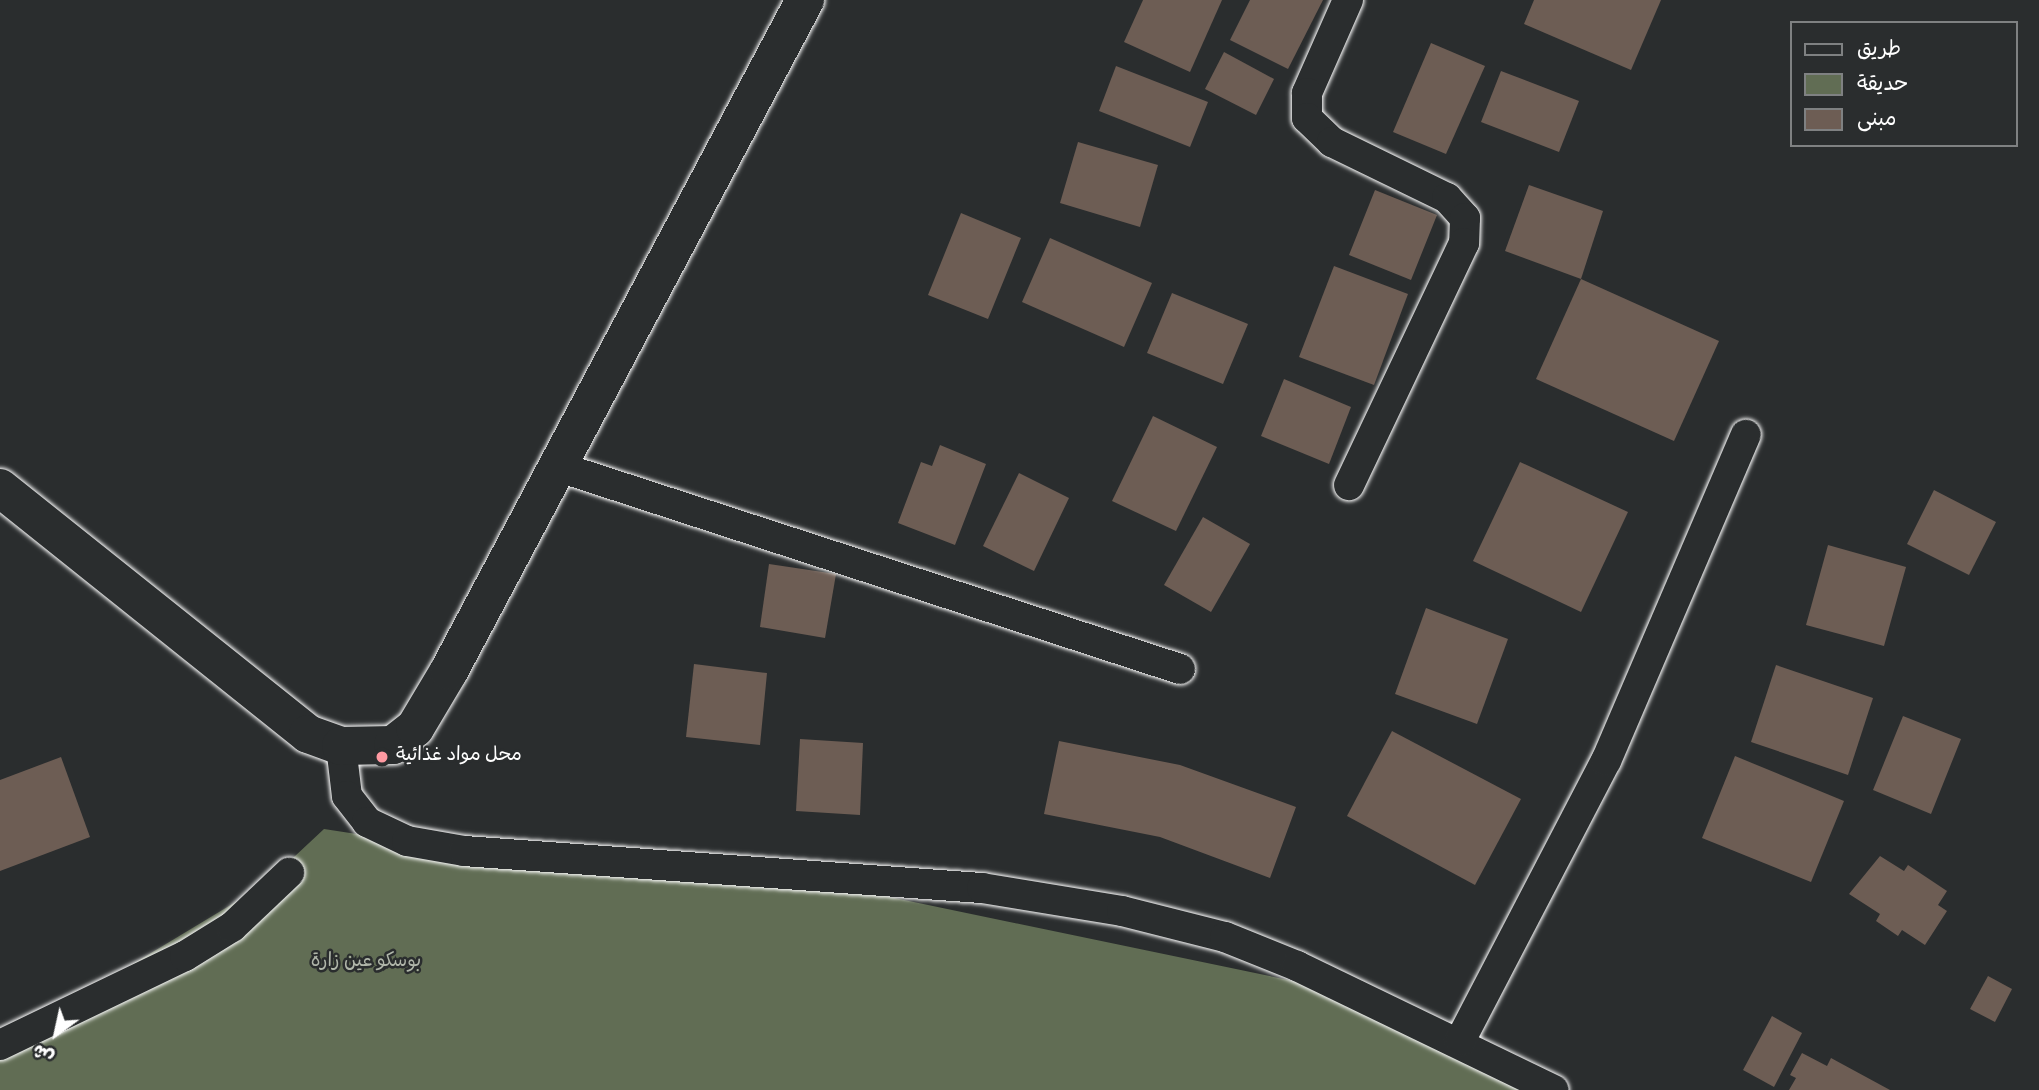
<!DOCTYPE html>
<html>
<head>
<meta charset="utf-8">
<style>
	body { margin:0 }
	#map { position:relative; width:2039px; height:1090px; overflow:hidden; background:#2a2d2e; font-family:"Gochi Hand","Playpen Sans Arabic",sans-serif }
	div>[style] { position:absolute }
	[style*='--x'] { left:calc(var(--x)*1px); top:calc(var(--y)*1px); width:calc(var(--w)*1px); rotate:calc(var(--a)*1deg) }
	.green>* { inset:0; background:#616d54 }
	.building>* { inset:0; background:#6d5d54 }
	.roads { filter:drop-shadow(0 0 2px #fff) drop-shadow(0 0 2px #fff) }
	.minor>* { height:30px; margin:-15px; padding:0 15px; transform-origin:15px; border-radius:15px; background:#2a2d2e }
	.secondary>* { height:38px; margin:-19px; padding:0 19px; transform-origin:19px; border-radius:19px; background:#2a2d2e }
	.dots>* { width:19px; height:19px; translate:-50% -50%; box-sizing:border-box; border:4px solid #2a2d2e; border-radius:50% }
	span { translate:-50% -50%; white-space:nowrap; text-align:center; line-height:1.15; -webkit-text-stroke:5px #2a2d2e; paint-order:stroke }
	.poi-label { font-size:19px; color:#fff }
	.left { translate:0 -50%; text-align:left }
	.park-label { font-size:19px; color:#b0b6aa }
	.legend { position:absolute; left:1790px; top:21px; width:228px; height:126px; box-sizing:border-box; background:#2a2d2e; border:2px solid #7f8182; margin:0; padding:9px 12px; list-style:none; font-size:21px; color:#fff }
	.legend li { display:flex; align-items:center; gap:14px; height:35px }
	.legend b { width:35px; border:2px solid #7f8182 }
	.north { position:absolute; left:21px; top:999px; width:70px; height:70px; -webkit-text-stroke:5px #2a2d2e; paint-order:stroke; rotate:213deg; font-size:19px; font-weight:700; line-height:28px; text-align:center; color:#fff }
	.north::after { content:''; display:block; margin:auto; width:24px; height:32px; background:#fff; clip-path:polygon(50% 0,100% 100%,50% 72%,0 100%) }
</style>
</head>
<body>
<div id="map">
	<div class="green">
		<div style="clip-path:polygon(324px 829px,540px 862px,813px 881px,1346px 992px,1534px 1090px,0 1090px,0 1044px,264px 885px)"></div>
	</div>
	<div class="building">
		<div style="clip-path:polygon(1143px 0,1222px 0,1190px 72px,1124px 42px)"></div>
		<div style="clip-path:polygon(1250px 0,1323px 0,1288px 69px,1230px 40px)"></div>
		<div style="clip-path:polygon(1534px 0,1661px 0,1631px 70px,1524px 24px)"></div>
		<div style="clip-path:polygon(1431px 43px,1485px 66px,1446px 154px,1393px 132px)"></div>
		<div style="clip-path:polygon(1224px 52px,1274px 79px,1256px 115px,1205px 89px)"></div>
		<div style="clip-path:polygon(1116px 66px,1208px 102px,1190px 147px,1099px 111px)"></div>
		<div style="clip-path:polygon(1501px 71px,1579px 101px,1559px 152px,1481px 122px)"></div>
		<div style="clip-path:polygon(1078px 142px,1158px 165px,1140px 227px,1060px 203px)"></div>
		<div style="clip-path:polygon(1529px 185px,1603px 211px,1581px 279px,1505px 251px)"></div>
		<div style="clip-path:polygon(1375px 190px,1437px 215px,1411px 280px,1349px 255px)"></div>
		<div style="clip-path:polygon(961px 213px,1021px 238px,988px 319px,928px 295px)"></div>
		<div style="clip-path:polygon(1050px 238px,1152px 283px,1124px 347px,1022px 302px)"></div>
		<div style="clip-path:polygon(1334px 266px,1408px 294px,1374px 385px,1299px 357px)"></div>
		<div style="clip-path:polygon(1581px 279px,1719px 341px,1674px 441px,1536px 379px)"></div>
		<div style="clip-path:polygon(1172px 293px,1248px 324px,1223px 384px,1147px 353px)"></div>
		<div style="clip-path:polygon(1284px 379px,1351px 407px,1329px 464px,1261px 436px)"></div>
		<div style="clip-path:polygon(1153px 416px,1217px 447px,1176px 531px,1112px 501px)"></div>
		<div style="clip-path:polygon(940px 445px,986px 464px,955px 545px,898px 523px,921px 462px,932px 466px)"></div>
		<div style="clip-path:polygon(1520px 462px,1628px 512px,1581px 612px,1473px 561px)"></div>
		<div style="clip-path:polygon(1019px 473px,1069px 498px,1034px 571px,983px 546px)"></div>
		<div style="clip-path:polygon(1934px 490px,1996px 522px,1969px 575px,1907px 544px)"></div>
		<div style="clip-path:polygon(1203px 517px,1250px 544px,1211px 612px,1164px 585px)"></div>
		<div style="clip-path:polygon(1828px 545px,1906px 567px,1884px 646px,1806px 625px)"></div>
		<div style="clip-path:polygon(769px 564px,836px 574px,825px 638px,760px 627px)"></div>
		<div style="clip-path:polygon(1426px 608px,1508px 639px,1477px 724px,1395px 694px)"></div>
		<div style="clip-path:polygon(694px 664px,767px 673px,760px 745px,686px 737px)"></div>
		<div style="clip-path:polygon(1776px 665px,1873px 698px,1848px 775px,1751px 742px)"></div>
		<div style="clip-path:polygon(1903px 716px,1961px 739px,1931px 814px,1873px 790px)"></div>
		<div style="clip-path:polygon(1392px 731px,1521px 799px,1475px 885px,1347px 816px)"></div>
		<div style="clip-path:polygon(800px 739px,863px 743px,860px 815px,796px 811px)"></div>
		<div style="clip-path:polygon(1059px 741px,1180px 765px,1296px 807px,1270px 878px,1160px 837px,1044px 814px)"></div>
		<div style="clip-path:polygon(1735px 756px,1844px 801px,1811px 882px,1702px 838px)"></div>
		<div style="clip-path:polygon(61px 757px,90px 837px,0 871px,0 780px)"></div>
		<div style="clip-path:polygon(1880px 856px,1904px 871px,1908px 865px,1947px 891px,1938px 905px,1947px 911px,1925px 945px,1902px 930px,1898px 936px,1876px 921px,1880px 914px,1849px 894px)"></div>
		<div style="clip-path:polygon(1988px 976px,2012px 989px,1995px 1022px,1970px 1009px)"></div>
		<div style="clip-path:polygon(1772px 1016px,1802px 1033px,1774px 1087px,1743px 1070px)"></div>
		<div style="clip-path:polygon(1802px 1053px,1827px 1066px,1831px 1058px,1890px 1090px,1789px 1090px,1796px 1078px,1790px 1075px)"></div>
	</div>
	<div class="roads">
		<div class="minor">
			<div style="--x:1348;--y:0;--w:102;--a:113.8"></div>
			<div style="--x:1307;--y:93;--w:25;--a:90"></div>
			<div style="--x:1307;--y:118;--w:35;--a:44"></div>
			<div style="--x:1332;--y:142;--w:128;--a:26"></div>
			<div style="--x:1447;--y:198;--w:27;--a:48"></div>
			<div style="--x:1465;--y:218;--w:25;--a:92"></div>
			<div style="--x:1464;--y:243;--w:268;--a:115.4"></div>
			<div style="--x:559;--y:467;--w:653;--a:18.02"></div>
			<div style="--x:341;--y:746;--w:50;--a:83.2"></div>
			<div style="--x:347;--y:796;--w:33;--a:52"></div>
			<div style="--x:367;--y:822;--w:44;--a:25.4"></div>
			<div style="--x:407;--y:841;--w:58;--a:10"></div>
			<div style="--x:464;--y:851;--w:519;--a:4.09"></div>
			<div style="--x:982;--y:888;--w:142;--a:9.3"></div>
			<div style="--x:1122;--y:911;--w:106;--a:14.2"></div>
			<div style="--x:1225;--y:937;--w:78;--a:21.9"></div>
			<div style="--x:1297;--y:966;--w:285;--a:25.8"></div>
			<div style="--x:1460;--y:1041;--w:316;--a:-62.5"></div>
			<div style="--x:1606;--y:761;--w:355;--a:-66.8"></div>
			<div style="--x:0;--y:1045;--w:205;--a:-25.7"></div>
			<div style="--x:185;--y:956;--w:55;--a:-31.7"></div>
			<div style="--x:232;--y:927;--w:79;--a:-43.5"></div>
		</div>
		<div class="secondary">
			<div style="--x:0;--y:488;--w:394;--a:38.6"></div>
			<div style="--x:308;--y:734;--w:35;--a:20"></div>
			<div style="--x:341;--y:746;--w:52;--a:-1.1"></div>
			<div style="--x:393;--y:745;--w:28;--a:-38"></div>
			<div style="--x:415;--y:728;--w:66;--a:-59.2"></div>
			<div style="--x:449;--y:671;--w:760;--a:-62.05"></div>
		</div>
	</div>
	<div class="dots">
		<div style="left:382px;top:757px;background:#ff9aa2"></div>
	</div>
	<div class="poi-label">
		<span class="left" style="left:396px;top:757px">محل مواد غذائية</span>
	</div>
	<div class="park-label">
		<span style="left:366px;top:963px">بوسكو عين زارة</span>
	</div>
	<ul class="legend">
	<li><b style="height:9px;background:#2a2d2e"></b>طريق</li>
	<li><b style="height:19px;background:#616d54"></b>حديقة</li>
	<li><b style="height:19px;background:#6d5d54"></b>مبنى</li>
	</ul>
	<div class="north">ش</div>
</div>
</body>
</html>
